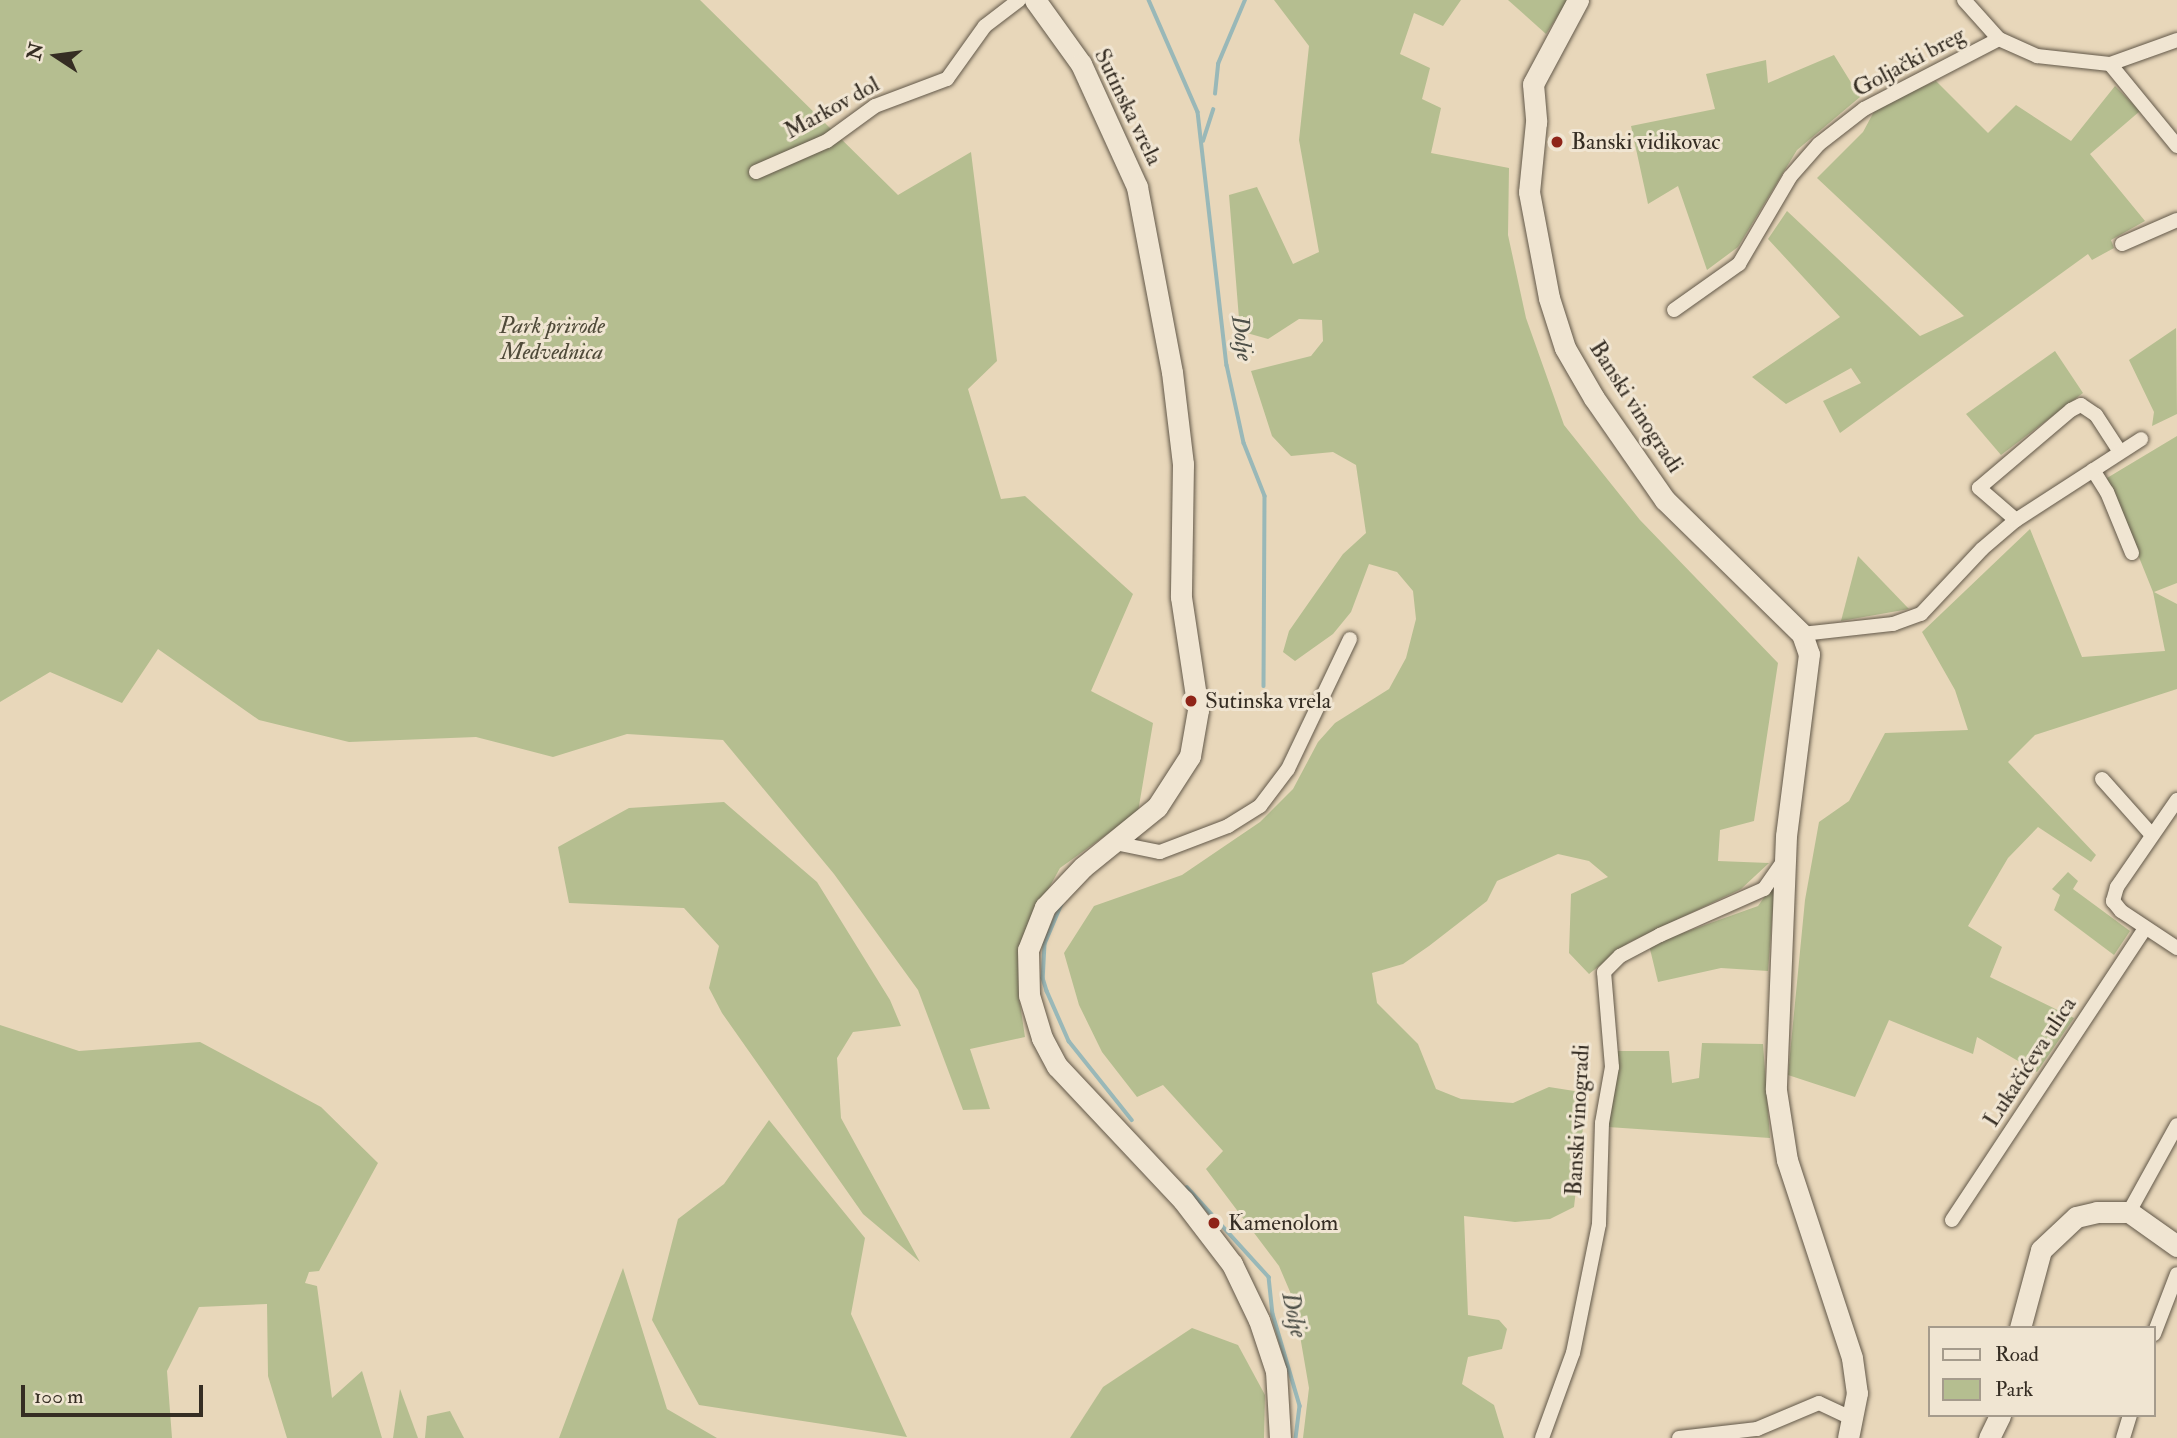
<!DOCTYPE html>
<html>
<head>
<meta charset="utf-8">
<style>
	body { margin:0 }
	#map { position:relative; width:2177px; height:1438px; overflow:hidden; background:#e8d7ba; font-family:"IM FELL Double Pica",serif }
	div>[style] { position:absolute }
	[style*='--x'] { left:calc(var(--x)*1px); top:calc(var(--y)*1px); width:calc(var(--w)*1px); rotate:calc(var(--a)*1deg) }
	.green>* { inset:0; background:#b5be90 }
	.stream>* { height:3.5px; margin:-1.75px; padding:0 1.75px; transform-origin:1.75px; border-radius:1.75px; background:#99b8b8 }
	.roads { filter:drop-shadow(0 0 2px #625849) drop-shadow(0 0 2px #625849) }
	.street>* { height:14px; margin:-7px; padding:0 7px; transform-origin:7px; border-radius:7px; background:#f0e5d2 }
	.secondary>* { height:21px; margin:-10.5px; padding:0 10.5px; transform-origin:10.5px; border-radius:10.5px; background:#f0e5d2 }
	.dots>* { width:19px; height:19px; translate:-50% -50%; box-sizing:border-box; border:4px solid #f0e5d2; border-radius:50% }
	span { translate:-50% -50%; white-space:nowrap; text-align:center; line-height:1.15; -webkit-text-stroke:6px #f0e5d2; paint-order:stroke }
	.street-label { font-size:23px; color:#352d23 }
	.poi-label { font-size:23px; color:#352d23 }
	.left { translate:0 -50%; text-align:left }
	.park-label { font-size:23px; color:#4f4a39; font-style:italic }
	.water-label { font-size:24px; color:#4e5048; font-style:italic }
	.legend { position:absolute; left:1928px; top:1326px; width:228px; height:91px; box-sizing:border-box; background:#f0e5d2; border:2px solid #a59b8c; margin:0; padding:9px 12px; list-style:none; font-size:21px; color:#352d23 }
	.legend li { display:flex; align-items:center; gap:14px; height:35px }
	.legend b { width:35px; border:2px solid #a59b8c }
	.north { position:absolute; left:21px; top:21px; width:70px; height:70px; -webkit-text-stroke:5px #f0e5d2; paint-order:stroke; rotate:283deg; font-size:19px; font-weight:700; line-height:28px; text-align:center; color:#352d23 }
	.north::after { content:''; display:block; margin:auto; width:24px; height:32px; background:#352d23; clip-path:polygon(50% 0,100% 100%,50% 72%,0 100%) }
	.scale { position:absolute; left:21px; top:1385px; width:182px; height:32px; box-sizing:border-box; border:4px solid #352d23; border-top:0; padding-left:9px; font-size:21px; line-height:24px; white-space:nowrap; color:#352d23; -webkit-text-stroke:5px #f0e5d2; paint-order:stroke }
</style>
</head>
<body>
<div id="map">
	<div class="green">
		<div style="clip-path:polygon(0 0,700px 0,898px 195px,971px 152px,997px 361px,968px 389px,1001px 499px,1025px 496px,1133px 594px,1091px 691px,1153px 723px,1138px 812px,1060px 868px,1029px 924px,1019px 997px,1025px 1037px,970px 1049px,990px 1109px,963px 1110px,918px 990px,834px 874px,723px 740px,627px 734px,553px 757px,476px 737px,349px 742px,259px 720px,158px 649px,122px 703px,50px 672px,0 702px)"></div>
		<div style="clip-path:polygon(1274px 0,1461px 0,1443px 26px,1414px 13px,1400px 54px,1430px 68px,1422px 99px,1441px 108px,1431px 153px,1509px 168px,1508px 235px,1526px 318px,1564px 425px,1640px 520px,1778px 663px,1754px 821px,1720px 830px,1718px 861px,1769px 863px,1741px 889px,1628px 943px,1589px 974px,1569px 953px,1571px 894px,1608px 877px,1589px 861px,1558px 854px,1497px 881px,1487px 901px,1429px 946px,1403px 964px,1372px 973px,1377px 1003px,1418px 1044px,1436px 1089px,1461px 1099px,1513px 1103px,1549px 1087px,1587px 1093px,1574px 1207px,1550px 1219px,1515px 1222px,1464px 1216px,1468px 1315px,1499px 1320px,1507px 1329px,1502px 1349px,1468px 1357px,1462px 1384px,1494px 1405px,1504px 1438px,1303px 1438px,1309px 1388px,1294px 1301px,1279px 1266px,1206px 1169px,1223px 1151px,1163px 1085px,1137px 1097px,1102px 1052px,1079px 1005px,1064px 953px,1094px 906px,1182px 875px,1260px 822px,1293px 789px,1318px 742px,1335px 723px,1389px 689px,1406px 658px,1416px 619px,1413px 591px,1397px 572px,1369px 564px,1351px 612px,1333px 634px,1295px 661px,1283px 652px,1289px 631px,1312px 598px,1343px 554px,1366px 533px,1356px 465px,1333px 452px,1291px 456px,1272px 436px,1251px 371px,1311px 356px,1323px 341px,1322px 320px,1299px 319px,1268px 339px,1240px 331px,1229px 195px,1257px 187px,1293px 264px,1319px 252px,1299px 140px,1309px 46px)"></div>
		<div style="clip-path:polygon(1508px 0,1568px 0,1546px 34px)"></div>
		<div style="clip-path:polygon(1834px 55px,1860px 97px,1797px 150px,1738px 247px,1707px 270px,1678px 186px,1648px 204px,1631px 126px,1715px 109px,1706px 74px,1766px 60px,1768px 83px)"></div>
		<div style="clip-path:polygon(1936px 81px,1988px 133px,2016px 105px,2071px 141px,2115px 86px,2140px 111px,2090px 154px,2145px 221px,2111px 240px,2114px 248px,2092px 260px,2088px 254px,1840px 433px,1823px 401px,1861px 383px,1851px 368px,1786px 404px,1752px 377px,1840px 317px,1768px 239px,1787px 211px,1920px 336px,1964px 316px,1817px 178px,1863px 132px,1877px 106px)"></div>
		<div style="clip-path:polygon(2176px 328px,2177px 414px,2152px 426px,2154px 412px,2129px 360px)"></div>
		<div style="clip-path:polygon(2055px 351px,2083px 393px,2001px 455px,1966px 414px)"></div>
		<div style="clip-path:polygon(2177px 436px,2177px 583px,2154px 592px,2177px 604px,2177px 689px,2035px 735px,2008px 762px,2096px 855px,2091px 862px,2038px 827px,2008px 858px,1968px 926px,2002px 947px,1990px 977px,2074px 1018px,2037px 1072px,1977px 1037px,1973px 1054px,1889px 1020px,1855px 1097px,1788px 1075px,1805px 900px,1819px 822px,1849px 801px,1885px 733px,1968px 730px,1955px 690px,1922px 632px,2030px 529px,2082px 657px,2165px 651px,2153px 592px,2107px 478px)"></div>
		<div style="clip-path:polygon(1858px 556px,1909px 609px,1841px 621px)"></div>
		<div style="clip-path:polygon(724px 802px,817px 882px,890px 1000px,901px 1026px,853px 1032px,837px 1058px,841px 1118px,920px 1262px,863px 1214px,722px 1013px,709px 988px,719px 946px,684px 908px,569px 903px,558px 847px,629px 808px)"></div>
		<div style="clip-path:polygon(2068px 872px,2078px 881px,2073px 889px,2130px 931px,2114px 955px,2054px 910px,2060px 895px,2052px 889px)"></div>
		<div style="clip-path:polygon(1775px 882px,1768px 971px,1721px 968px,1658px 982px,1649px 945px,1758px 906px)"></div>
		<div style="clip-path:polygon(0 1025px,79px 1051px,200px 1042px,321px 1107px,378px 1163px,319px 1271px,309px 1272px,305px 1283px,317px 1286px,332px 1398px,362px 1371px,382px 1438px,287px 1438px,268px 1376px,267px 1304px,199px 1307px,167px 1371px,172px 1438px,0 1438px)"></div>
		<div style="clip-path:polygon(1702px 1043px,1763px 1044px,1770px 1138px,1608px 1127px,1615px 1051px,1669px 1051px,1672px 1083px,1699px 1078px)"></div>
		<div style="clip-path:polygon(769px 1120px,865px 1238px,851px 1314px,907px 1437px,699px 1405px,652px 1320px,678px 1219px,724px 1184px)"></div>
		<div style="clip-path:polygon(623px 1268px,667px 1409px,717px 1438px,559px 1438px)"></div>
		<div style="clip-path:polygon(1192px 1328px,1238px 1345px,1265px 1395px,1264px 1438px,1070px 1438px,1103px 1387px)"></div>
		<div style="clip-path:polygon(400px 1389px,418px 1438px,393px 1438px)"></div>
		<div style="clip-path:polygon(450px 1411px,464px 1438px,425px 1438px,427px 1416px)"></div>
	</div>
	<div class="stream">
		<div style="--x:1149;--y:0;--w:122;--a:66.4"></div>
		<div style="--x:1198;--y:112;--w:255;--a:83.5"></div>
		<div style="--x:1227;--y:365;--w:80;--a:77.7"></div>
		<div style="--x:1244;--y:443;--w:57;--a:68.4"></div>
		<div style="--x:1265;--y:496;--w:190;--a:90.3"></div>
		<div style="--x:1215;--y:94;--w:30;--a:-84"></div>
		<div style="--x:1218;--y:64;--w:69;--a:-67.1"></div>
		<div style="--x:1203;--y:141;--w:33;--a:-72"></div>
		<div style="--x:1062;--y:904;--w:43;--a:113"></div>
		<div style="--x:1045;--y:944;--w:34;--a:93"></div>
		<div style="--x:1043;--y:978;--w:14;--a:73"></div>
		<div style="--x:1047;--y:991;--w:55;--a:66.3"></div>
		<div style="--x:1069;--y:1041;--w:101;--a:51.4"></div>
		<div style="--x:1187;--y:1187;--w:122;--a:47.7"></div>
		<div style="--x:1269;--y:1277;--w:37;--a:84"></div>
		<div style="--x:1273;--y:1314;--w:96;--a:73.6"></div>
		<div style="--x:1300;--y:1406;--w:32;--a:97"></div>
	</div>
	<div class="roads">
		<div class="street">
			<div style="--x:1964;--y:0;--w:52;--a:48.1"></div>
			<div style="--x:1999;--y:39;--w:42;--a:24.1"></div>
			<div style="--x:2037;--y:56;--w:73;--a:6.3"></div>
			<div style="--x:2110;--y:64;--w:71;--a:-19.7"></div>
			<div style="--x:2110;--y:64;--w:106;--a:50.7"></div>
			<div style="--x:756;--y:172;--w:77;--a:-23.6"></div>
			<div style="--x:827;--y:141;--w:59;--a:-36.1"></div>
			<div style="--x:875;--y:106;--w:77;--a:-20.6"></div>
			<div style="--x:947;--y:79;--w:65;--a:-54.4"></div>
			<div style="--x:985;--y:26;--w:43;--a:-37.4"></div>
			<div style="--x:2122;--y:244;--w:60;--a:-23.6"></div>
			<div style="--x:1674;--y:310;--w:80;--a:-35.3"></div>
			<div style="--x:1739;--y:264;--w:101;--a:-59.6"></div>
			<div style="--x:1790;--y:177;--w:44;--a:-48.7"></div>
			<div style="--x:1819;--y:144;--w:57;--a:-37.9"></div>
			<div style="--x:1864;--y:109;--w:152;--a:-27.4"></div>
			<div style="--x:2093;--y:470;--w:26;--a:58"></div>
			<div style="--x:2107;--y:492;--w:66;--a:67.7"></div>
			<div style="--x:2016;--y:520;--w:49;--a:-139.1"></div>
			<div style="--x:1979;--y:488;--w:121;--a:-40.3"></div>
			<div style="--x:2071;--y:410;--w:11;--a:-27"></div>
			<div style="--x:2081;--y:405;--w:18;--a:34"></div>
			<div style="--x:2096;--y:415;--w:44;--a:57"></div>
			<div style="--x:1802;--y:634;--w:92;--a:-6.3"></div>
			<div style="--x:1893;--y:624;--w:30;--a:-20"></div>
			<div style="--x:1921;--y:614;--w:89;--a:-46.8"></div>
			<div style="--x:1982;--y:549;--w:45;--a:-40.5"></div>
			<div style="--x:2016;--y:520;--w:149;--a:-32.9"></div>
			<div style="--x:2102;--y:779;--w:74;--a:48.3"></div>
			<div style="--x:2177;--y:800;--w:106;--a:124.6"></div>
			<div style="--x:2117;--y:887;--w:15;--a:106"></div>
			<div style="--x:2113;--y:901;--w:13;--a:51"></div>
			<div style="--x:2121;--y:911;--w:67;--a:33.5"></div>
			<div style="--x:1115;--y:843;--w:46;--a:11.3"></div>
			<div style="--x:1160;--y:852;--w:73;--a:-20.9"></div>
			<div style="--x:1228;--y:826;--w:38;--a:-32"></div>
			<div style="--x:1260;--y:806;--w:46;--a:-52.9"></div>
			<div style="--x:1288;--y:769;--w:144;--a:-64.5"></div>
			<div style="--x:2129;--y:1212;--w:99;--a:-61.1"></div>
			<div style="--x:1952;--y:1220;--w:350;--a:-56.5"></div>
			<div style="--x:2154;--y:1334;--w:64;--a:-69"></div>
			<div style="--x:1542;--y:1438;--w:90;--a:-70"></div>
			<div style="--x:1573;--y:1353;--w:132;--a:-78.6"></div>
			<div style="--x:1599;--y:1224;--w:101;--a:-88.3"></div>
			<div style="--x:1602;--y:1123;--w:57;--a:-79.9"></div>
			<div style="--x:1612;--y:1067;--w:95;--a:-94.8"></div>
			<div style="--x:1604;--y:972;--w:23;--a:-45"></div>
			<div style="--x:1620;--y:956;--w:45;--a:-27.7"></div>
			<div style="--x:1660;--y:935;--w:114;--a:-23.9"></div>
			<div style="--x:1764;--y:889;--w:35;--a:-55"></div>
			<div style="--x:1679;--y:1438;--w:79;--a:-6.6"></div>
			<div style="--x:1757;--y:1429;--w:67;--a:-22.8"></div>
			<div style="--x:1819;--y:1403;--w:38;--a:25"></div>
			<div style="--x:2123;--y:1438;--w:24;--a:-73"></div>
		</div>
		<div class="secondary">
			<div style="--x:1035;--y:0;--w:79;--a:54.3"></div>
			<div style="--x:1081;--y:64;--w:135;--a:65.5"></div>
			<div style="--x:1137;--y:187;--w:188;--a:79.3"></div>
			<div style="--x:1172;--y:372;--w:93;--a:83.2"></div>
			<div style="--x:1183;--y:464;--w:133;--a:90.9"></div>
			<div style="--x:1181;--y:597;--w:114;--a:81.4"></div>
			<div style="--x:1198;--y:710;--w:47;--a:99.9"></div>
			<div style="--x:1190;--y:756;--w:61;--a:122.9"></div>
			<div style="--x:1157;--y:807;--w:95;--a:141"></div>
			<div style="--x:1083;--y:867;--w:55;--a:133.5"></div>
			<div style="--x:1045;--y:907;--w:46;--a:111.6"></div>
			<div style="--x:1028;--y:950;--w:45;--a:88.7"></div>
			<div style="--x:1029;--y:995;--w:45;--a:73.2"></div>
			<div style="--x:1042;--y:1038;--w:32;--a:62"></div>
			<div style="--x:1057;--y:1066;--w:184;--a:46.8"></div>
			<div style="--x:1183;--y:1200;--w:81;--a:52.6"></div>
			<div style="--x:1232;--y:1264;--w:62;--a:64.3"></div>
			<div style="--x:1259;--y:1320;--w:54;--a:71.6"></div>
			<div style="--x:1276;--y:1371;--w:67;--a:86.6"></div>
			<div style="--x:1578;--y:0;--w:95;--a:118.2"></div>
			<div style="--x:1533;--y:84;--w:38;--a:85"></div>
			<div style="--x:1536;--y:122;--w:70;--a:95.7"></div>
			<div style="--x:1529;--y:192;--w:108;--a:79.3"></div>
			<div style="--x:1549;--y:298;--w:52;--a:72.3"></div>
			<div style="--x:1565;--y:348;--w:58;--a:59.9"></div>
			<div style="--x:1594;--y:398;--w:124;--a:55.2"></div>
			<div style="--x:1665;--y:500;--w:192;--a:44.4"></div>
			<div style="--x:1802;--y:634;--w:21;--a:71"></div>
			<div style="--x:1809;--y:654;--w:183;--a:97.2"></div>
			<div style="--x:1786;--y:836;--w:254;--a:92.3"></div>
			<div style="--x:1776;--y:1090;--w:71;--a:81.1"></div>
			<div style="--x:1787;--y:1160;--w:208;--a:71.8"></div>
			<div style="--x:1852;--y:1358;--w:35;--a:82"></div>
			<div style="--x:1857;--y:1393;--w:46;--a:101.3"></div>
			<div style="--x:2020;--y:1328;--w:81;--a:-74.9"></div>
			<div style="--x:2041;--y:1250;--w:48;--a:-43.3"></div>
			<div style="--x:2076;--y:1217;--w:22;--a:-13"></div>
			<div style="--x:2097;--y:1212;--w:32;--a:0"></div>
			<div style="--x:2129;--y:1212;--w:59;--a:35.3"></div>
			<div style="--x:1989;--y:1438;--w:25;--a:-64"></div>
		</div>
	</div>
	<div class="dots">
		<div style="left:1557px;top:142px;background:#8f2418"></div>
		<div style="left:1191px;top:701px;background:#8f2418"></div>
		<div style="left:1214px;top:1223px;background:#8f2418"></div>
	</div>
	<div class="street-label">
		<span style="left:1909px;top:62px;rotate:-28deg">Goljački breg</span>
		<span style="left:1128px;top:107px;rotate:64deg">Sutinska vrela</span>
		<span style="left:832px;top:108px;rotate:-29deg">Markov dol</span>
		<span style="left:1636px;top:407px;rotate:57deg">Banski vinogradi</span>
		<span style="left:2030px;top:1062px;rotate:-57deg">Lukačićeva ulica</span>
		<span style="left:1578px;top:1120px;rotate:-87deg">Banski vinogradi</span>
	</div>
	<div class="poi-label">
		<span class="left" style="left:1571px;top:142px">Banski vidikovac</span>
		<span class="left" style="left:1205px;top:701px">Sutinska vrela</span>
		<span class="left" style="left:1228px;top:1223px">Kamenolom</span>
	</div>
	<div class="park-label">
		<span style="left:552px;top:339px">Park prirode<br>Medvednica</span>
	</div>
	<div class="water-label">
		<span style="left:1242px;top:338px;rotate:83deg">Dolje</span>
		<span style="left:1294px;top:1315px;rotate:78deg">Dolje</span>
	</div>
	<ul class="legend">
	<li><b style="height:9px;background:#f0e5d2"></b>Road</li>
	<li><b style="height:19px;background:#b5be90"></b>Park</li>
	</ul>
	<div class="north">N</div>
	<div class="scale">100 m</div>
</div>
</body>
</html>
